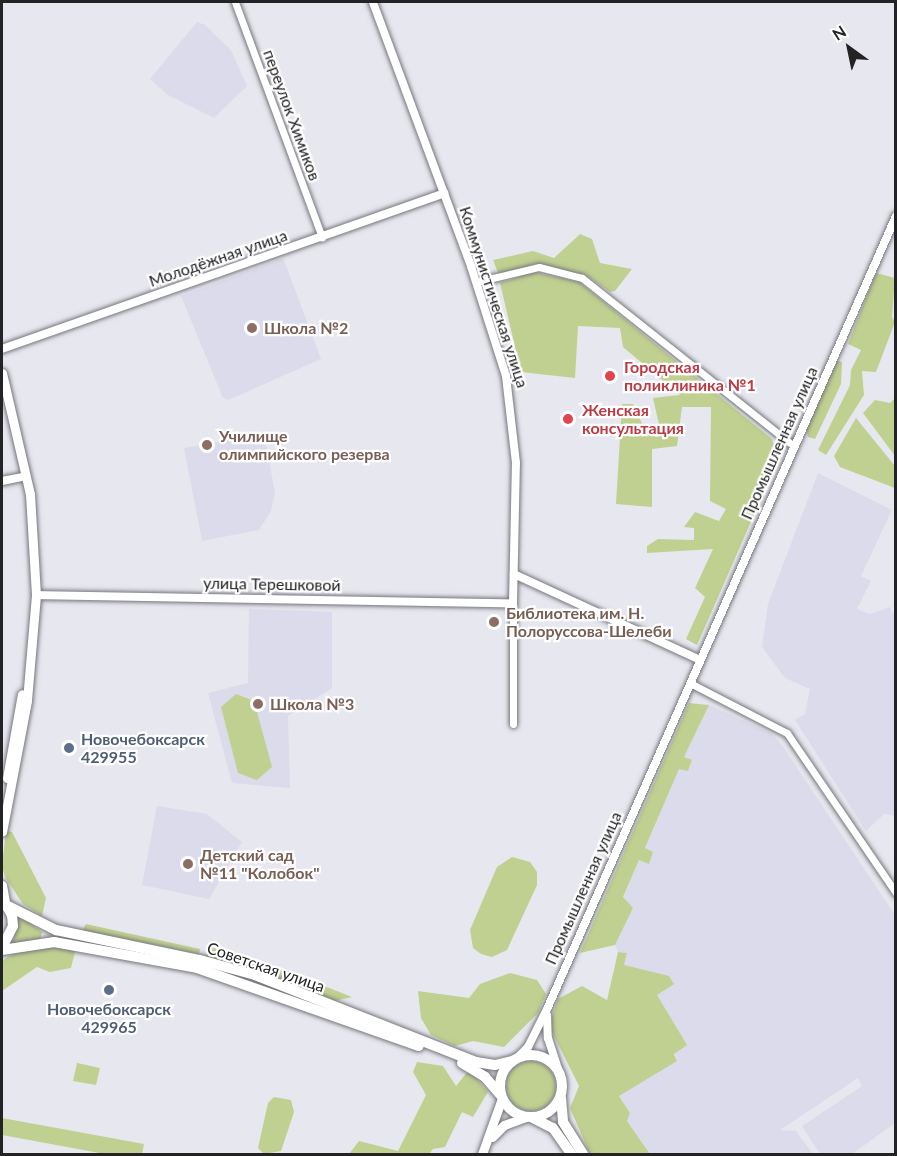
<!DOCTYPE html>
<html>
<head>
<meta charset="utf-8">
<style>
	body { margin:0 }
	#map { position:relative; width:897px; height:1156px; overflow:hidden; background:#e7e7ef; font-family:Lato,sans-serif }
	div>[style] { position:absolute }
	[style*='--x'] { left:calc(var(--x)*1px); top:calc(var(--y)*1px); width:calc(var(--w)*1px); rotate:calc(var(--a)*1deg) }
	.built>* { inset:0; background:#dbdbeb }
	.green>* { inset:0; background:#c0d090 }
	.round { border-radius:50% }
	.roads { filter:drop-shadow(0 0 2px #76767d) drop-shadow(0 0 2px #76767d) }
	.minor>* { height:7px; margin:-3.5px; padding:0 3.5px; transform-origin:3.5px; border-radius:3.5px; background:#fff }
	.tertiary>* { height:8px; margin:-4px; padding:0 4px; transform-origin:4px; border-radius:4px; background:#fff }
	.secondary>* { height:9px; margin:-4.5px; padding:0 4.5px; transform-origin:4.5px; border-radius:4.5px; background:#fff }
	.primary>* { height:10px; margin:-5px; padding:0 5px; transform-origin:5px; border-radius:5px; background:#fff }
	.primary>.ring { margin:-5px; padding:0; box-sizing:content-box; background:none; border:10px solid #fff; border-radius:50% }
	.dots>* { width:16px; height:16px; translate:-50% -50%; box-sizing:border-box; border:3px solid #fff; border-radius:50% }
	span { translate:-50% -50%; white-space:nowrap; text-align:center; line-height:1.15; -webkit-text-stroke:4.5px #fff; paint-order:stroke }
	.street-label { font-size:16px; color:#232326 }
	.education-label { font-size:16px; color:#785e54; font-weight:700 }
	.left { translate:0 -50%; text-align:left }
	.health-label { font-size:16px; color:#be3a42; font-weight:700 }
	.service-label { font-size:16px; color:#4e5e75; font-weight:700 }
	.frame { position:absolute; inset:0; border:3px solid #232326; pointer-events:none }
	.north { position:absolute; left:819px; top:18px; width:60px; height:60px; -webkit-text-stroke:4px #fff; paint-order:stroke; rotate:327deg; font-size:16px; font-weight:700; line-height:24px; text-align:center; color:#232326 }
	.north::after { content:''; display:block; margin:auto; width:21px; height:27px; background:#232326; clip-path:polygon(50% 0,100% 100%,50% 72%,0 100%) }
</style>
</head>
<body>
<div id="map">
	<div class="built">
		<div style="clip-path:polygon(197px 22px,205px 25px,231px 50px,247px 86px,214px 118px,168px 95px,150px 79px)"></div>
		<div style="clip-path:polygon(283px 258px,321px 359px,228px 400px,223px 398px,181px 296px)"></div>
		<div style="clip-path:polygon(264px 433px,275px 493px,271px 511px,259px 530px,202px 541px,184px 448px)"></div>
		<div style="clip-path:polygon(818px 473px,892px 510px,861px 576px,871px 581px,857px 609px,870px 614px,890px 607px,892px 613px,895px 612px,895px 816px,884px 814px,866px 831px,795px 720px,805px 714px,810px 689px,785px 678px,762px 647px,768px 604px)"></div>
		<div style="clip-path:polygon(249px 609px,332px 612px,332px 688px,288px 716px,290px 788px,232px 783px,208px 693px,248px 683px)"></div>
		<div style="clip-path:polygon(709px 705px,771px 733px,782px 745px,895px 915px,895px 1123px,852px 1154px,820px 1154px,802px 1126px,862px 1086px,858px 1078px,780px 1130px,796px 1131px,813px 1154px,650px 1154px,627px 1121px,630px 1113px,619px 1096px,677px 1060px,664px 1007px,624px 965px,627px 953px,618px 952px,615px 945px,633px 908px,623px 898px,639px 860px,648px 863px,653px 852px,645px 849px,679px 768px,688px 771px,692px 761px,684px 757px)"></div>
		<div style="clip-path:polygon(157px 806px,207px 814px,242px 842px,209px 899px,142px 885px)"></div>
	</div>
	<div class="green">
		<div style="clip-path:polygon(580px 234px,592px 239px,600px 263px,632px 269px,615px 291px,610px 292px,586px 275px,536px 264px,499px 275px,493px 260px,533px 251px,554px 258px)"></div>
		<div style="clip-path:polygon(534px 272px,579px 282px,772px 439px,778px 460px,697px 645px,686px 639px,705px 597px,695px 588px,713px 549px,647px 553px,647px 546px,658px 539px,694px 540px,694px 528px,684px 527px,695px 512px,719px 521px,726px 509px,710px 501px,711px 407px,682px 407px,677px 446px,652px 449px,652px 507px,616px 504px,622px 404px,633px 404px,645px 430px,660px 429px,653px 398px,680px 395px,623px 347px,620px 328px,578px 326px,575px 378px,521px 372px,500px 283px)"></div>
		<div style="clip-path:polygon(876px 273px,895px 278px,892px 317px,895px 322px,876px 372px,862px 371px,864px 395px,826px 455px,818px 450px,850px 385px,851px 370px,861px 350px,848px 344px)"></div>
		<div style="clip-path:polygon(837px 361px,842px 362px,841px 384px,815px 439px,808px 437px,806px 428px)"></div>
		<div style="clip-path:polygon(895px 398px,895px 456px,863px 413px,875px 400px,890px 403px)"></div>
		<div style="clip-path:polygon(856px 418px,895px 466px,895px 488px,840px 467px,834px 456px)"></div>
		<div style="clip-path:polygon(236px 694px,254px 701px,272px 767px,257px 780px,238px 773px,221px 707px)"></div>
		<div style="clip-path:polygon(689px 703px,709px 705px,684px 757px,692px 760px,688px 771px,679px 769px,645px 848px,653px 852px,649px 864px,639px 860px,623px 897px,633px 908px,615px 945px,580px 953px)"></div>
		<div style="clip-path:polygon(6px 831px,12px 832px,46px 898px,42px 916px,23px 904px,5px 877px,2px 866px)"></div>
		<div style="clip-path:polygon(512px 857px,530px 862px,537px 872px,537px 885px,507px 950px,492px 957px,481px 954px,473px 948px,470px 930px,497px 867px)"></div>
		<div style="clip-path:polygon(20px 916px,42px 932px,40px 940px,13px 946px,16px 918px)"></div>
		<div style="clip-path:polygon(86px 924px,200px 949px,199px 954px,82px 931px)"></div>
		<div style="clip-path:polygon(66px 946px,75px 952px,71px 968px,50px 972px,37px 967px,2px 991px,2px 961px,6px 958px,19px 951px)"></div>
		<div style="clip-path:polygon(214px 948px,284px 970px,352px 997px,330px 1002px,205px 959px,208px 950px)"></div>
		<div style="clip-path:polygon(618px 952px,627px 953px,624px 965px,669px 976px,674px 984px,657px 995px,687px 1045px,674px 1054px,677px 1061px,619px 1096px,630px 1113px,627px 1121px,650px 1154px,590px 1154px,570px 1108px,579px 1086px,549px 1026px,558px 999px,582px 986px,607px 1000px)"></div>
		<div style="clip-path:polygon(510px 973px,537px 980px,546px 994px,538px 1013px,504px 1047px,473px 1041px,455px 1046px,431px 1035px,421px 1018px,418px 991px,469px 998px,480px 984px)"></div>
		<div class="round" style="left:506px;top:1061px;width:50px;height:50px"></div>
		<div style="clip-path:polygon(417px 1062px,443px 1066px,456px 1086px,469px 1070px,488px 1092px,473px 1117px,462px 1112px,445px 1147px,433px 1149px,429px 1154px,349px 1154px,359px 1141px,398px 1151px,426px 1095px,413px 1072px)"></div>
		<div style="clip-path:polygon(77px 1063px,100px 1068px,96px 1085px,73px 1081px)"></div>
		<div style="clip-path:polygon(274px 1097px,291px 1100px,294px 1112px,281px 1151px,264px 1154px,258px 1148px,268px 1103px)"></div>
		<div style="clip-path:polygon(2px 1118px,144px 1144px,142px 1154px,105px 1154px,2px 1135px)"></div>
	</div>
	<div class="roads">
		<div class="minor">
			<div style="--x:235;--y:2;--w:251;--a:69.7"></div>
			<div style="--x:476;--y:282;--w:65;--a:-13.4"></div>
			<div style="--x:539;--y:267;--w:44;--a:14.3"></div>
			<div style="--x:582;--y:278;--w:270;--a:38.4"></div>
			<div style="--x:690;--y:683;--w:109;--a:27.3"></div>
			<div style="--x:787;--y:733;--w:194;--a:55.7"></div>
			<div style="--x:513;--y:724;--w:121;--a:-90"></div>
		</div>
		<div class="tertiary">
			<div style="--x:2;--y:349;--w:469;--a:-19.4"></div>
			<div style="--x:2;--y:481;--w:20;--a:-11"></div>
			<div style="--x:514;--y:574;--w:205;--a:24.8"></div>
			<div style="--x:36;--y:595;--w:477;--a:1"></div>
			<div style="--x:513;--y:603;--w:140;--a:-88.8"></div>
			<div style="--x:516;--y:463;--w:88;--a:-96.6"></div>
			<div style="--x:506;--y:376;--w:115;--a:-107.7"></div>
			<div style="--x:471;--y:266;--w:282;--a:-110.4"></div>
			<div style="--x:547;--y:1015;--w:23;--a:88"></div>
			<div style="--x:548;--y:1038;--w:36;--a:72"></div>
			<div style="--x:517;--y:1058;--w:16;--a:-45"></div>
			<div style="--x:528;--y:1047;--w:45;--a:-63.4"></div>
			<div style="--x:548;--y:1007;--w:864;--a:-66.25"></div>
		</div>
		<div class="secondary">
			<div style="--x:2;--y:373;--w:124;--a:77"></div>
			<div style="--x:30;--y:494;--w:101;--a:86.6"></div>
			<div style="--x:36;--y:595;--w:106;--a:94.9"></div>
			<div style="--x:27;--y:701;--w:133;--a:100.8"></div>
			<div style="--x:7;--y:778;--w:85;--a:-79.9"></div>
			<div style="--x:2;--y:885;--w:17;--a:80"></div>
			<div style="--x:492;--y:1137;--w:17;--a:-45"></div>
			<div style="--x:504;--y:1125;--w:23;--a:-20"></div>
			<div style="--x:482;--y:1154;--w:59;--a:-70.3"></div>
		</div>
		<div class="primary">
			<div style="--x:2;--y:898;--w:20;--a:60"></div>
			<div style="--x:12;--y:915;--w:11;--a:85"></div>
			<div style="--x:13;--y:926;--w:25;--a:117"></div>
			<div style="--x:8;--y:906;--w:54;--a:26.6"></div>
			<div style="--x:56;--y:930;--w:147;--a:11.8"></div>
			<div style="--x:200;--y:960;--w:57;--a:15.3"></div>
			<div style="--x:255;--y:975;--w:238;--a:21.5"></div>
			<div style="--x:476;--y:1062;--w:19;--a:9"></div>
			<div style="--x:495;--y:1065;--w:17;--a:-13"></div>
			<div style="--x:2;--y:950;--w:53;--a:-8.7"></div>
			<div style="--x:54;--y:942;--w:145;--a:10.3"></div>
			<div style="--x:197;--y:968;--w:235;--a:19.4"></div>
			<div class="ring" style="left:500px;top:1055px;width:52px;height:52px"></div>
			<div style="--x:462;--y:1063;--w:27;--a:31"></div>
			<div style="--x:485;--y:1077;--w:23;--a:49"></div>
			<div style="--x:561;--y:1098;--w:24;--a:85"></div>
			<div style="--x:563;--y:1122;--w:38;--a:58"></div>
			<div style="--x:533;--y:1118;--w:22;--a:27"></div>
			<div style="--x:553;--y:1128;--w:32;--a:55"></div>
		</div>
	</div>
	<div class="dots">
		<div style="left:252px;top:328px;background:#8d6e63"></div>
		<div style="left:610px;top:376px;background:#e0444e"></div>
		<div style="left:568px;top:419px;background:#e0444e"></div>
		<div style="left:207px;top:445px;background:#8d6e63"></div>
		<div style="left:494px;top:622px;background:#8d6e63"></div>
		<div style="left:258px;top:704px;background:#8d6e63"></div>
		<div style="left:69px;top:748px;background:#5c6f8a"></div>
		<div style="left:188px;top:864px;background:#8d6e63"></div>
		<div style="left:109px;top:990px;background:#5c6f8a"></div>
	</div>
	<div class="street-label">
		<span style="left:292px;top:115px;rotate:70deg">переулок Химиков</span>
		<span style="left:218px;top:258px;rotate:-19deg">Молодёжная улица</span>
		<span style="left:494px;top:297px;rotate:72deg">Коммунистическая улица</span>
		<span style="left:779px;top:443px;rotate:-66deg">Промышленная улица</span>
		<span style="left:272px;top:584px;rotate:1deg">улица Терешковой</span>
		<span style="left:583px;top:888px;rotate:-66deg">Промышленная улица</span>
		<span style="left:266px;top:967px;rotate:19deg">Советская улица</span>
	</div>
	<div class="education-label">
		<span class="left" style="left:264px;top:328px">Школа №2</span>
		<span class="left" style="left:219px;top:445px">Училище<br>олимпийского резерва</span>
		<span class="left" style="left:506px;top:622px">Библиотека им. Н.<br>Полоруссова-Шелеби</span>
		<span class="left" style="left:270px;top:704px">Школа №3</span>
		<span class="left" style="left:200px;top:864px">Детский сад<br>№11 "Колобок"</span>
	</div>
	<div class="health-label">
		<span class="left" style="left:624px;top:376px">Городская<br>поликлиника №1</span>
		<span class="left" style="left:582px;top:419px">Женская<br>консультация</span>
	</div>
	<div class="service-label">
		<span class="left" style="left:81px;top:748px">Новочебоксарск<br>429955</span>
		<span style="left:109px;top:1018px">Новочебоксарск<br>429965</span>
	</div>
	<div class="frame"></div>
	<div class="north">N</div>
</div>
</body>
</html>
